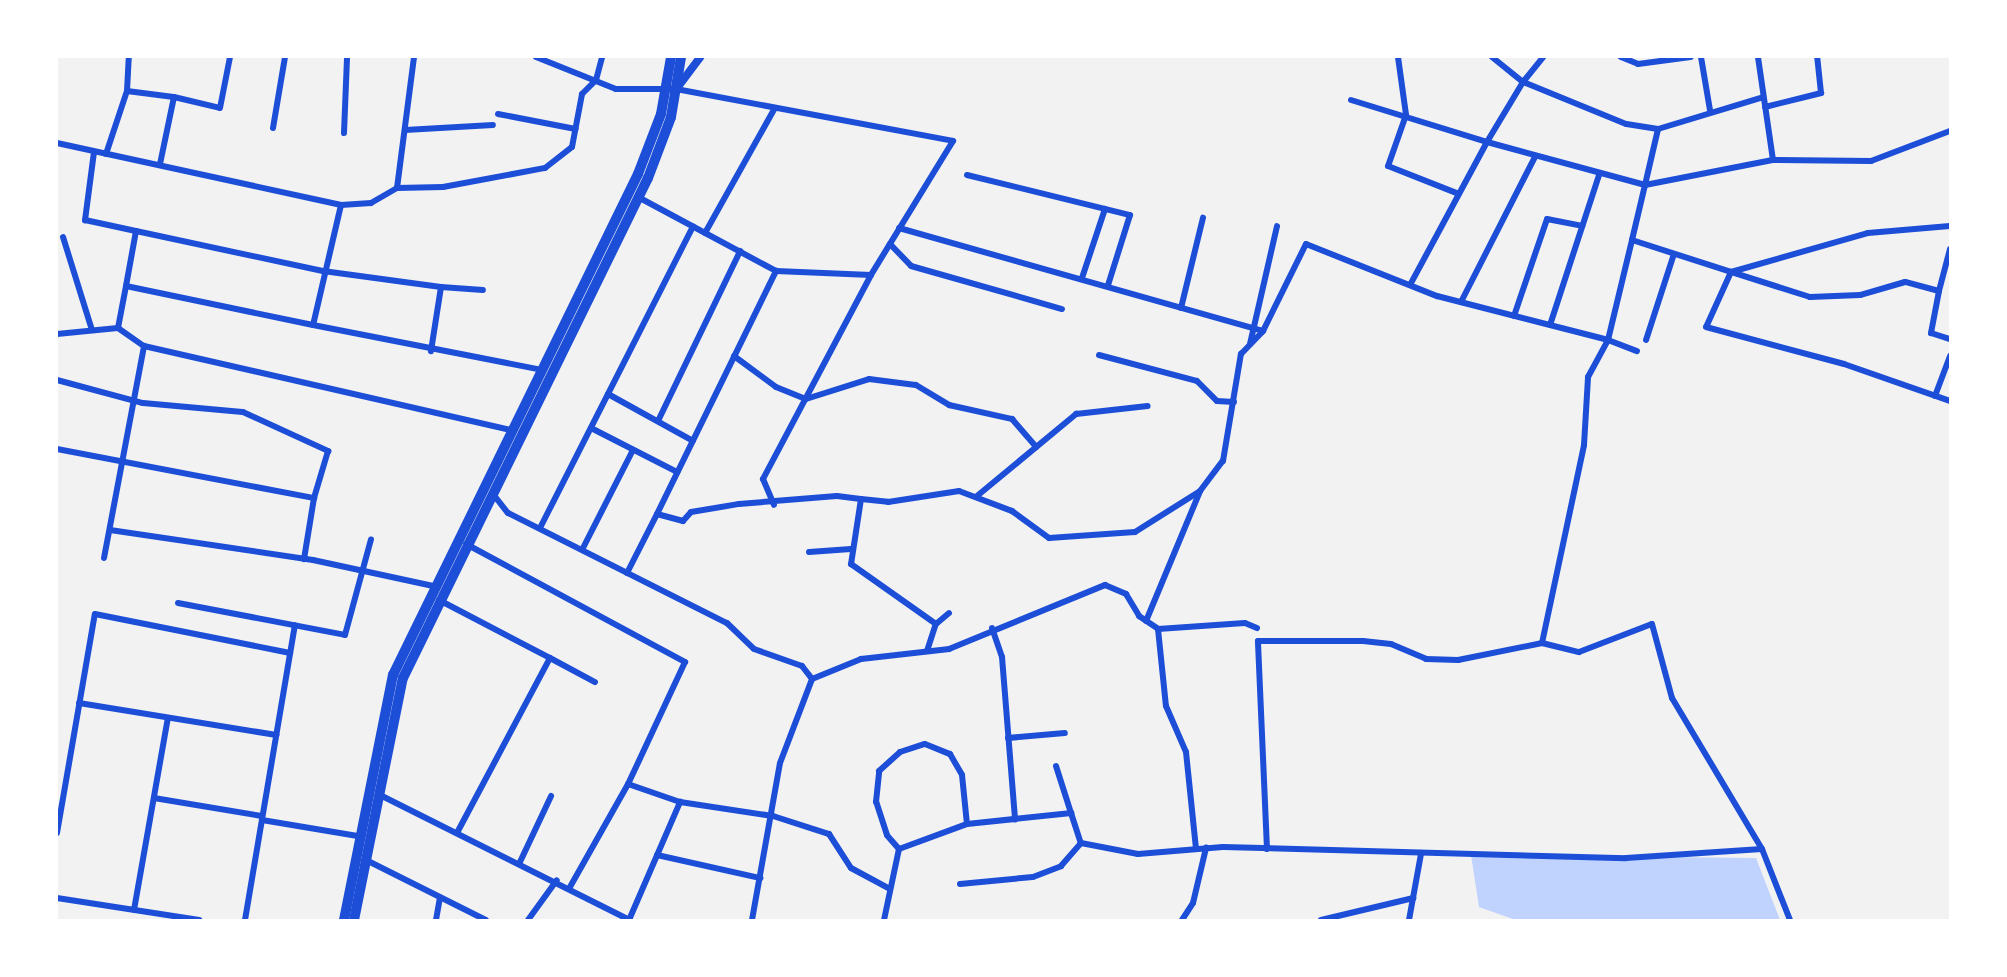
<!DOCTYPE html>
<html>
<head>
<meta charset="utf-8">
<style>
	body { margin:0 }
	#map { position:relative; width:2007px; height:977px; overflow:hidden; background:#f2f2f2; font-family:"Work Sans",sans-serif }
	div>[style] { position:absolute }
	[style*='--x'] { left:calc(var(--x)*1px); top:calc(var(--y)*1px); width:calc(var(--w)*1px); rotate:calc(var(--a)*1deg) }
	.water>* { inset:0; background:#bfd3fe }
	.minor>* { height:6px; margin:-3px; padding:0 3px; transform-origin:3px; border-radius:3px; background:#1d4ed8 }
	.tertiary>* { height:8px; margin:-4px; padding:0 4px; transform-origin:4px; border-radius:4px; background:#1d4ed8 }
	.trunk>* { height:10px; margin:-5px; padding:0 5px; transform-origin:5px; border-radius:5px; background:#1d4ed8 }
	span { translate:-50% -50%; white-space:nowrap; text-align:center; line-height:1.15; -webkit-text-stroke:4.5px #fff; paint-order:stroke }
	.frame { position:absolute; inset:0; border:58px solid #fff; pointer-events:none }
</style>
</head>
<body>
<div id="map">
	<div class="water">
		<div style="clip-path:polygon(1471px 855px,1756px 858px,1780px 920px,1516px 920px,1479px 907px)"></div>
	</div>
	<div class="minor">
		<div style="--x:536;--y:57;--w:86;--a:21.8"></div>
		<div style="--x:616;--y:89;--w:60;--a:0"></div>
		<div style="--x:676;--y:89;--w:282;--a:10.6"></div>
		<div style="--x:953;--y:141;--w:157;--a:121.5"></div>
		<div style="--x:1398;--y:57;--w:59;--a:82.1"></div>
		<div style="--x:1406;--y:115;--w:54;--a:109.4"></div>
		<div style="--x:1388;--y:166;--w:76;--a:21.5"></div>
		<div style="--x:1492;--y:57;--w:40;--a:39"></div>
		<div style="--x:1523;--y:82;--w:32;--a:-51"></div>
		<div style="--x:1621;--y:57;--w:18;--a:22"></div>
		<div style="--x:1638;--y:64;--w:53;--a:-7.5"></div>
		<div style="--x:1701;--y:57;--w:54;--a:80.4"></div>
		<div style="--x:127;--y:91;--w:47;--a:7.3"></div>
		<div style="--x:1351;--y:100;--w:142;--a:17.2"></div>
		<div style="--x:1487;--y:142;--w:162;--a:118.3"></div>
		<div style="--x:1765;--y:107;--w:58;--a:-14"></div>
		<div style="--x:1821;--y:93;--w:36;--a:-96"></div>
		<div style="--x:498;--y:114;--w:79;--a:10.9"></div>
		<div style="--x:273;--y:128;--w:72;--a:-80.4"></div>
		<div style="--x:1658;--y:129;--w:110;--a:-16.9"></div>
		<div style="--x:405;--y:130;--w:88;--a:-3.3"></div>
		<div style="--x:344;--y:133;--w:76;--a:-87.7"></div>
		<div style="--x:57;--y:143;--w:291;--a:12.3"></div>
		<div style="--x:341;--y:205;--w:123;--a:103.1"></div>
		<div style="--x:313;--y:325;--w:233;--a:11.1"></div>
		<div style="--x:94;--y:152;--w:69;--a:97.5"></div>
		<div style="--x:85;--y:220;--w:52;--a:12.2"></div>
		<div style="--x:136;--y:231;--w:56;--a:100.3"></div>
		<div style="--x:126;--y:286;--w:191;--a:11.8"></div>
		<div style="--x:106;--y:154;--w:66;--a:-71.6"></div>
		<div style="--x:127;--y:91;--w:34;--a:-87"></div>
		<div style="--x:1773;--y:160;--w:98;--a:0.6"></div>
		<div style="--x:1871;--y:161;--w:85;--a:-20.8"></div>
		<div style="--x:160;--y:164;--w:68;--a:-78.2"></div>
		<div style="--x:174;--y:97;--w:47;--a:13.4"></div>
		<div style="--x:220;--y:108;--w:52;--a:-78.9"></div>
		<div style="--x:967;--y:175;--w:168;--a:13.8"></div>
		<div style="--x:1130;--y:215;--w:73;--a:107.4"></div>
		<div style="--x:397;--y:188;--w:132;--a:-82.6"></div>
		<div style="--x:638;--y:197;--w:157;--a:28.2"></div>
		<div style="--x:776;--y:271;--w:95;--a:2.4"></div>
		<div style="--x:871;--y:275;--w:231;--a:117.9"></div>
		<div style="--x:763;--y:479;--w:28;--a:67"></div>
		<div style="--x:341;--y:205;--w:30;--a:-4"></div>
		<div style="--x:371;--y:203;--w:30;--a:-30"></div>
		<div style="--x:397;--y:188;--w:46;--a:-1.2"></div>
		<div style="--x:443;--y:187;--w:104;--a:-10.6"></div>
		<div style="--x:545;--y:168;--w:34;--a:-38"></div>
		<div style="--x:572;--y:147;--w:54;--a:-79.3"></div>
		<div style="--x:582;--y:94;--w:20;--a:-45"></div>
		<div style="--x:596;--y:80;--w:24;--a:-75"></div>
		<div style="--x:899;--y:228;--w:378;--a:15.8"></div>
		<div style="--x:136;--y:231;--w:191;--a:12.1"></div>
		<div style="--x:323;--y:271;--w:119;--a:7.7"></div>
		<div style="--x:441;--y:287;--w:65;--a:98.9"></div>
		<div style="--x:705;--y:233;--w:143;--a:-60.8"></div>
		<div style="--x:63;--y:237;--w:97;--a:72.7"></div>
		<div style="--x:1632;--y:240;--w:57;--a:-76.7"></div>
		<div style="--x:1645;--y:185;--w:57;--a:-76.9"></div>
		<div style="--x:1658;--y:129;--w:32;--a:-171"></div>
		<div style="--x:1626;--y:124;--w:111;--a:-157.8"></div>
		<div style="--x:1523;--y:82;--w:70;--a:121"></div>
		<div style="--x:1487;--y:142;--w:164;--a:15.2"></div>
		<div style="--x:1645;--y:185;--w:130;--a:-11.1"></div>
		<div style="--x:1773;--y:160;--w:104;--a:-98.3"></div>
		<div style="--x:890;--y:244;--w:30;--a:46"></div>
		<div style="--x:911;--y:266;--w:157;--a:15.9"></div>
		<div style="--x:1950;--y:249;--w:43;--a:104.7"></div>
		<div style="--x:1939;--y:291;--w:35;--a:-165"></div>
		<div style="--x:1905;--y:282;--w:47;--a:163.9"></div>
		<div style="--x:1860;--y:295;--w:50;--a:177.7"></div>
		<div style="--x:1810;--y:297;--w:83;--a:-162.4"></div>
		<div style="--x:1731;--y:272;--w:60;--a:114.4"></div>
		<div style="--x:1706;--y:327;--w:143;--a:15"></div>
		<div style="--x:1844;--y:364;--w:112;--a:19.2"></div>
		<div style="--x:1082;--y:278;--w:73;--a:-71.6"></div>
		<div style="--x:441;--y:287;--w:42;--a:4.1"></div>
		<div style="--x:1939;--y:291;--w:43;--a:100.8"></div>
		<div style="--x:1931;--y:333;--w:20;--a:18"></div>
		<div style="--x:1461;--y:302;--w:163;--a:-63"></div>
		<div style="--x:1181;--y:308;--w:93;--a:-76.3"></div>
		<div style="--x:1514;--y:316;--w:102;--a:-71.2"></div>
		<div style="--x:1547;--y:219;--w:36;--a:11"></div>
		<div style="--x:1550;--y:325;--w:158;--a:-71.9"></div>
		<div style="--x:118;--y:328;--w:32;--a:35"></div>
		<div style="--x:144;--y:346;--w:377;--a:12.9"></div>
		<div style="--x:57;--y:334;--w:61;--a:-5.6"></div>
		<div style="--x:118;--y:328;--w:43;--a:-79.2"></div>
		<div style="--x:1646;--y:340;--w:90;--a:-72"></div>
		<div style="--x:1250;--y:344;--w:121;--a:-77.1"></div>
		<div style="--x:1099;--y:355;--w:101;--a:14.9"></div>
		<div style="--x:1197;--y:381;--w:28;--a:45"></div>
		<div style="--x:1217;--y:401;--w:17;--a:3"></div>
		<div style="--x:734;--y:356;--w:52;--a:36.4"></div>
		<div style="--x:776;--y:387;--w:32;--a:22"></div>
		<div style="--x:806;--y:399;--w:66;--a:-17.6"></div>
		<div style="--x:869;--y:379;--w:47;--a:7.3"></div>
		<div style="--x:916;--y:385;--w:39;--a:31"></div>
		<div style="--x:949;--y:405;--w:65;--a:12.5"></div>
		<div style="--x:1012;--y:419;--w:37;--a:49"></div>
		<div style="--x:57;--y:380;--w:89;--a:15"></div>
		<div style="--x:143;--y:403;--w:100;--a:5.1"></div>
		<div style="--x:243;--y:412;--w:94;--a:24.6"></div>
		<div style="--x:328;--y:451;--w:49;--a:106.6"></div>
		<div style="--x:608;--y:394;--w:97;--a:28.9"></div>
		<div style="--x:1935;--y:396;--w:43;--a:-69.4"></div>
		<div style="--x:658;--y:421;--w:189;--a:-64.2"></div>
		<div style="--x:591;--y:428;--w:97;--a:27.1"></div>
		<div style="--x:57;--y:449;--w:262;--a:10.8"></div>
		<div style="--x:314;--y:498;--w:62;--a:99.3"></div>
		<div style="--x:493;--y:494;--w:24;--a:52"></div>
		<div style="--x:508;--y:513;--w:245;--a:26.7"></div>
		<div style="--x:727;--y:623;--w:37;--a:44"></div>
		<div style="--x:754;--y:649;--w:51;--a:19.5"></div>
		<div style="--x:802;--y:666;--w:16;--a:52"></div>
		<div style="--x:977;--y:496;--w:129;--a:-39.6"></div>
		<div style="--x:1076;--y:414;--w:72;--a:-6.3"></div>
		<div style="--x:861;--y:499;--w:27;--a:6"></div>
		<div style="--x:888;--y:502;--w:72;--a:-8.8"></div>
		<div style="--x:959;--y:491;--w:57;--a:20.7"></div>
		<div style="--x:1012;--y:511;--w:46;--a:36.1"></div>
		<div style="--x:1049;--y:538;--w:86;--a:-4"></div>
		<div style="--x:1135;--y:532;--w:77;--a:-32.2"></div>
		<div style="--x:1200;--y:491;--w:38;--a:-53"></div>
		<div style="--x:1223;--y:461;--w:109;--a:-80.5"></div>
		<div style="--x:1241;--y:354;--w:32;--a:-46"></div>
		<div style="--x:1263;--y:331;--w:97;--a:-63.7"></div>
		<div style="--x:1306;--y:244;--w:141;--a:21.7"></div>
		<div style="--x:1437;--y:296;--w:177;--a:14.4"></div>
		<div style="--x:1608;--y:340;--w:103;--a:-76.5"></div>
		<div style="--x:1632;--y:240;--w:104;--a:17.9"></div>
		<div style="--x:1731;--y:272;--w:142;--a:-15.9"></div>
		<div style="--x:1868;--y:233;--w:82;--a:-4.9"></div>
		<div style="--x:657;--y:514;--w:271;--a:-63.9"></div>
		<div style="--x:541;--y:526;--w:336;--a:-63.1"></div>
		<div style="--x:110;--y:530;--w:205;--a:8.4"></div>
		<div style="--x:313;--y:560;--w:123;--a:12.2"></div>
		<div style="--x:466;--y:544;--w:249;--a:28.3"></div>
		<div style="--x:685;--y:662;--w:135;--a:115"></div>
		<div style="--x:583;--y:548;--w:110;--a:-63"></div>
		<div style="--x:809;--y:552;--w:42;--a:-4.1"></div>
		<div style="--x:104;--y:558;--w:216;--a:-79.3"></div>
		<div style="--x:627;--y:573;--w:66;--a:-63"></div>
		<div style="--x:657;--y:514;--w:27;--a:15"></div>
		<div style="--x:683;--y:521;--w:12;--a:-48"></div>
		<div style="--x:691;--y:512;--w:49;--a:-9.5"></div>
		<div style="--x:739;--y:504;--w:98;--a:-4.7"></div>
		<div style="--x:837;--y:496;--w:24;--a:7"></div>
		<div style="--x:861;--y:499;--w:66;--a:98.7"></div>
		<div style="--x:851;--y:564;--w:104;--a:35.2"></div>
		<div style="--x:439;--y:600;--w:125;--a:27.6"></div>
		<div style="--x:178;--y:603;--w:170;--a:10.8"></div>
		<div style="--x:345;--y:635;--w:99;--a:-74.8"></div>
		<div style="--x:1146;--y:621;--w:141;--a:-67.4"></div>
		<div style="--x:992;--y:628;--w:31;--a:71"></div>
		<div style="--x:1002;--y:657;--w:163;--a:85.4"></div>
		<div style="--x:1158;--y:629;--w:87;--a:-3.9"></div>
		<div style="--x:1245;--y:623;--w:13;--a:23"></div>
		<div style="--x:1542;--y:643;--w:38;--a:14"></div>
		<div style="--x:1579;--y:652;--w:78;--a:-21"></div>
		<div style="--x:1652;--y:624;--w:77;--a:74.9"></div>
		<div style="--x:1672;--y:698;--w:176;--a:59.2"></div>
		<div style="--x:927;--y:651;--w:28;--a:-72"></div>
		<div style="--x:936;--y:624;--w:17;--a:-40"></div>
		<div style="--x:79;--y:703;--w:200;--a:9.2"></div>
		<div style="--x:1008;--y:738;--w:57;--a:-5"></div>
		<div style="--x:1056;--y:766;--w:49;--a:72.3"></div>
		<div style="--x:378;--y:794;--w:282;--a:26.6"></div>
		<div style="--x:154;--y:798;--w:109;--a:9.5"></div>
		<div style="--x:262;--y:820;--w:97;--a:9.5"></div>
		<div style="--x:458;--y:831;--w:196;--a:-62"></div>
		<div style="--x:550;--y:658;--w:51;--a:28.1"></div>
		<div style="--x:57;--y:833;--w:222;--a:-80.2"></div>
		<div style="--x:95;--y:614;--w:199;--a:11.3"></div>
		<div style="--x:899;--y:849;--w:18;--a:-131"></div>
		<div style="--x:887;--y:835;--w:35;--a:-108"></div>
		<div style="--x:876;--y:802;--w:31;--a:-84"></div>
		<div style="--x:879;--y:771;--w:28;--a:-42"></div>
		<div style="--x:900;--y:752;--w:26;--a:-18"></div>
		<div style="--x:925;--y:744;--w:27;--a:22"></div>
		<div style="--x:950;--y:754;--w:24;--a:60"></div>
		<div style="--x:962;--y:775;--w:49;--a:84.2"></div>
		<div style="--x:1267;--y:849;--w:208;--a:-92.5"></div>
		<div style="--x:1258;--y:641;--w:105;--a:0"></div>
		<div style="--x:1363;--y:641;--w:28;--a:6"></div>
		<div style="--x:1391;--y:644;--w:38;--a:23"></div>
		<div style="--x:1426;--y:659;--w:32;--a:2"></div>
		<div style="--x:1458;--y:660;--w:86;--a:-11.4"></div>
		<div style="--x:1542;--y:643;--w:202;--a:-78"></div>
		<div style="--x:1584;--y:445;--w:68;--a:-86.6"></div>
		<div style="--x:1588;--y:377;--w:42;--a:-61.6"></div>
		<div style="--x:1608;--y:340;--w:31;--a:21"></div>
		<div style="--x:657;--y:855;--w:106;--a:12.6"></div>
		<div style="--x:366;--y:860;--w:134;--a:26.6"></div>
		<div style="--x:520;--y:862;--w:73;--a:-64.8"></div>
		<div style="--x:960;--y:884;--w:73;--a:-5.5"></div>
		<div style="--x:1033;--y:877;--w:30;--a:-21"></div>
		<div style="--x:1061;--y:866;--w:30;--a:-49"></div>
		<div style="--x:570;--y:887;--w:118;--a:-60.6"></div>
		<div style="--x:628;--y:784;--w:55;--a:19.1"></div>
		<div style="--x:57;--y:898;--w:144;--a:8.8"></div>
		<div style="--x:134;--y:910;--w:195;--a:-80"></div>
		<div style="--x:245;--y:920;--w:299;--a:-80.4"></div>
		<div style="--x:436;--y:920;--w:23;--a:-80"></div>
		<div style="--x:528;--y:920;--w:49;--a:-54.1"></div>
		<div style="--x:629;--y:920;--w:129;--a:-66.6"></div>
		<div style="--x:680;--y:802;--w:94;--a:8.6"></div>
		<div style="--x:773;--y:816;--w:59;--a:17.8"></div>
		<div style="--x:829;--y:834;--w:40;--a:57.1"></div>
		<div style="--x:851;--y:868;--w:42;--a:28.4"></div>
		<div style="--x:752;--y:920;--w:159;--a:-79.9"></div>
		<div style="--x:780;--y:763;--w:90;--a:-69.1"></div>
		<div style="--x:812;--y:679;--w:53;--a:-22.2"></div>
		<div style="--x:861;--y:659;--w:89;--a:-6.5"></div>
		<div style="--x:949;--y:649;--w:169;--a:-22.3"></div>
		<div style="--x:1105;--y:585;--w:23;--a:23"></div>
		<div style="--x:1126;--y:594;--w:26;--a:59"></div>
		<div style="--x:1139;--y:616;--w:23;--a:34"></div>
		<div style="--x:1158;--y:629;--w:77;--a:84.1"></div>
		<div style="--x:1166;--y:706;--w:50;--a:66.5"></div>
		<div style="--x:1186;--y:752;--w:97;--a:84.1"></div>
		<div style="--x:884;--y:920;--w:73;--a:-78.1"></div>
		<div style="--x:899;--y:849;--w:72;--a:-20.2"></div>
		<div style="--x:967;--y:824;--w:105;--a:-6"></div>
		<div style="--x:1071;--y:813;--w:32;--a:72"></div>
		<div style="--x:1081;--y:843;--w:58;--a:10.9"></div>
		<div style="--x:1138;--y:854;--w:85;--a:-4.7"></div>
		<div style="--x:1223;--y:847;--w:403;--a:1.6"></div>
		<div style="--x:1626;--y:858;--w:136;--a:-3.8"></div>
		<div style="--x:1762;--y:849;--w:76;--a:68.5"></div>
		<div style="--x:1182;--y:920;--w:20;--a:-57"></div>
		<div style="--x:1193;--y:903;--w:57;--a:-76.7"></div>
		<div style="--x:1321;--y:920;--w:95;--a:-13.4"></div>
		<div style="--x:1409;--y:920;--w:67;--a:-79.7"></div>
	</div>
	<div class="tertiary">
		<div style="--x:677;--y:88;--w:39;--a:-53"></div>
	</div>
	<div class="trunk">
		<div style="--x:344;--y:920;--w:250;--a:-78.7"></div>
		<div style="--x:393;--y:675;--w:558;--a:-63.94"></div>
		<div style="--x:638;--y:174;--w:64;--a:-69"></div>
		<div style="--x:661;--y:114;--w:58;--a:-80"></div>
		<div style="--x:354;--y:920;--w:247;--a:-78.6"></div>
		<div style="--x:403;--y:678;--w:557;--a:-63.9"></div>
		<div style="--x:648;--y:178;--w:65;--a:-69.3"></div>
		<div style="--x:671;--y:117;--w:61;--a:-80.5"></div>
	</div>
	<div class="frame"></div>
</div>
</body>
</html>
